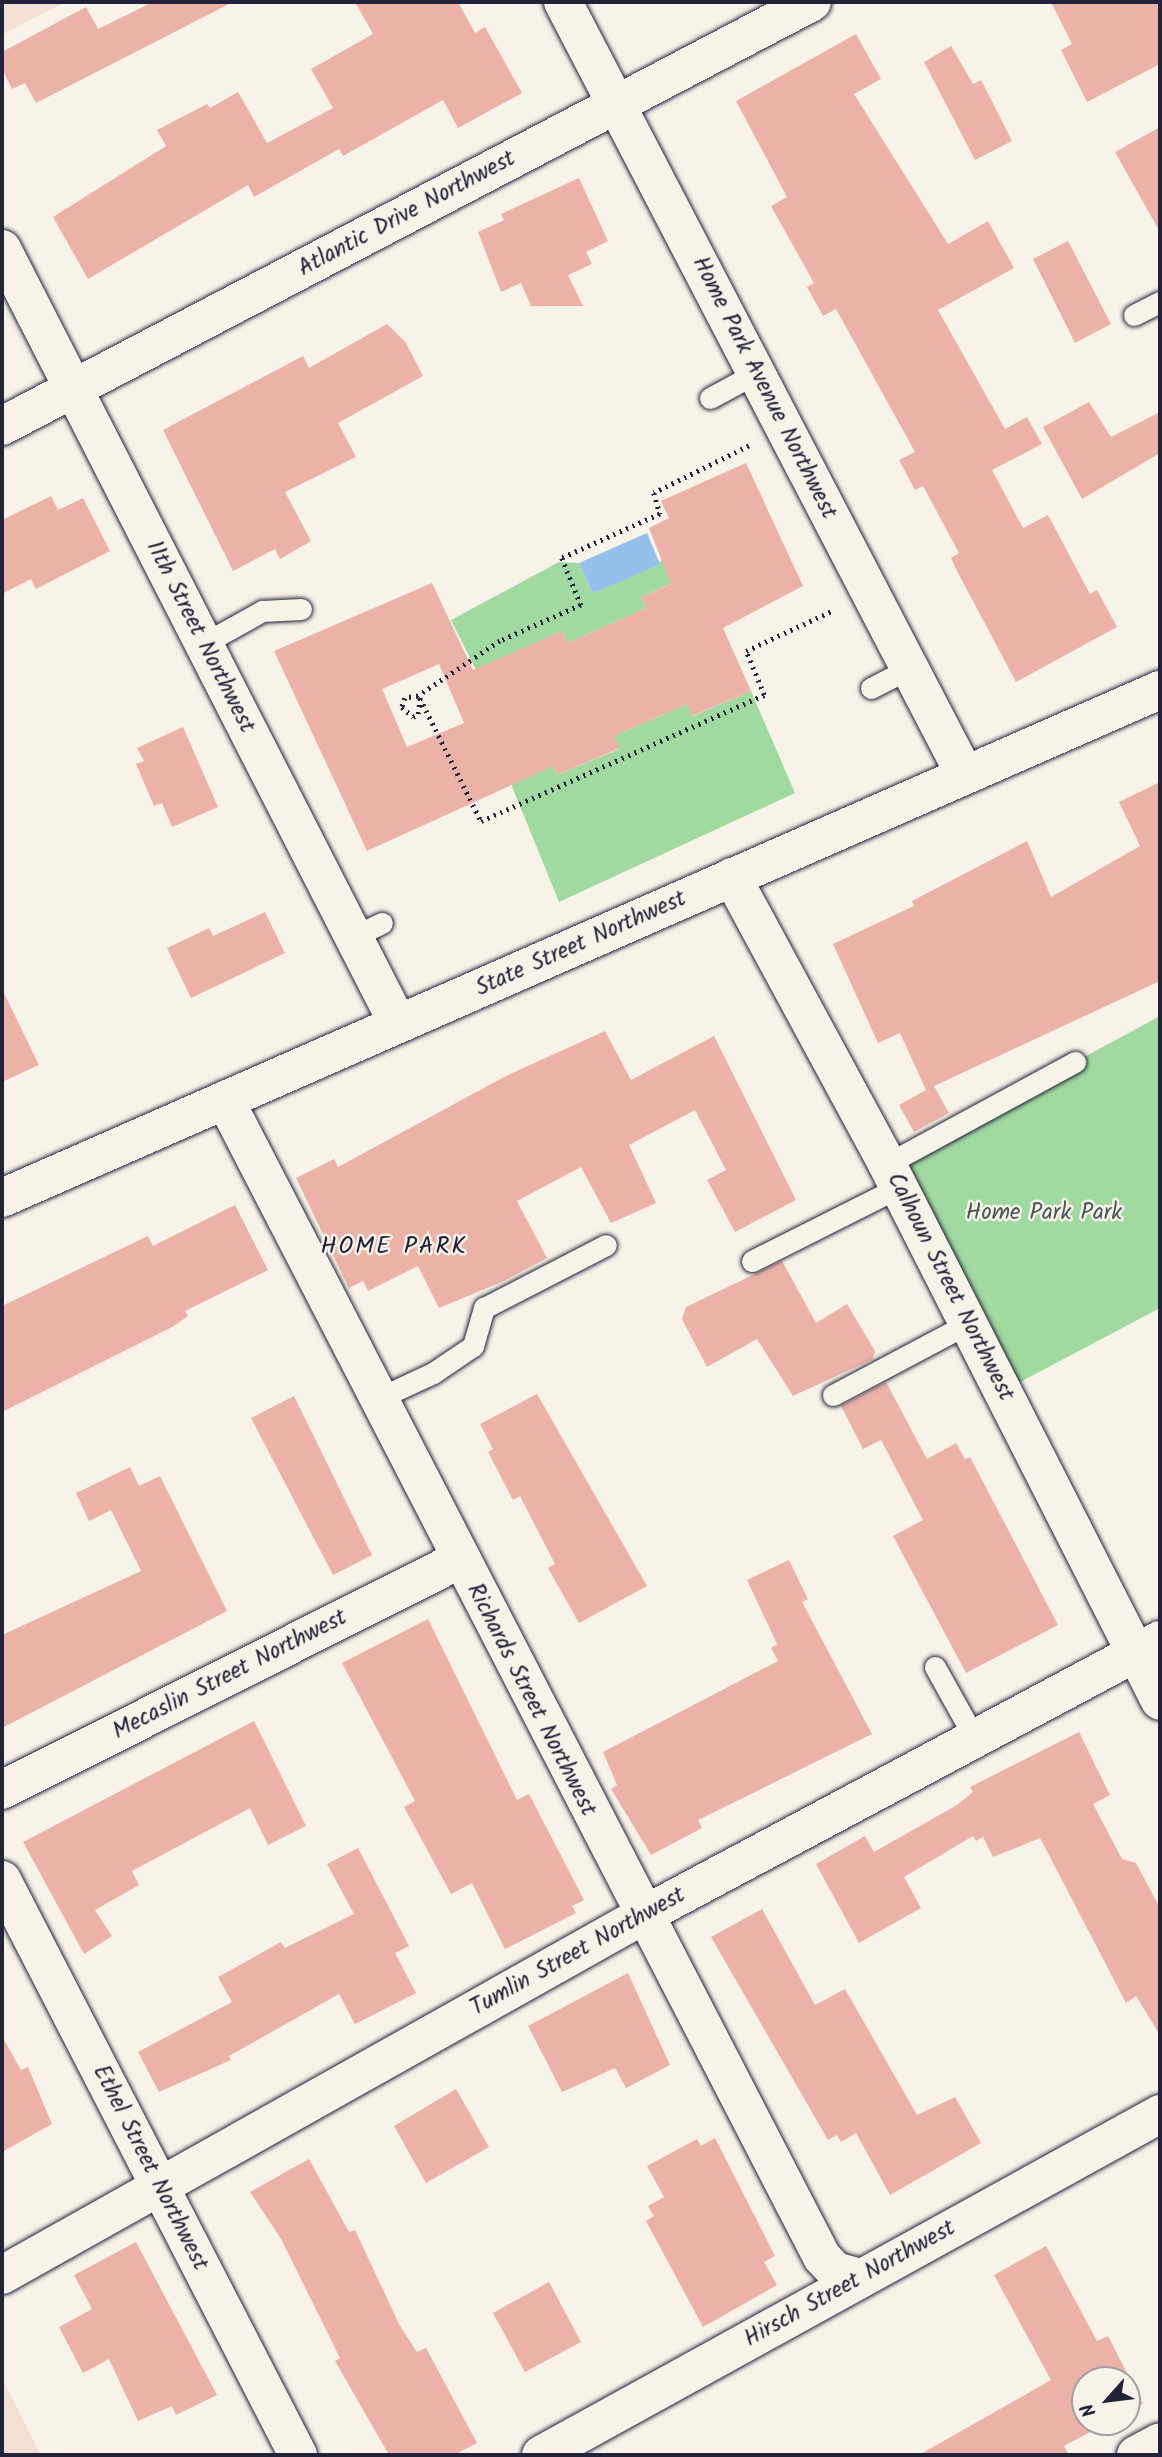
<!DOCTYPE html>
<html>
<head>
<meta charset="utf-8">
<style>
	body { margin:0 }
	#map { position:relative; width:1162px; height:2457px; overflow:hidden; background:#f7f3e8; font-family:Kalam,sans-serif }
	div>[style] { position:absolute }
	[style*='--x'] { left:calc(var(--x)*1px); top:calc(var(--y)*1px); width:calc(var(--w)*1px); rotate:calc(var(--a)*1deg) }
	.built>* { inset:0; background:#f4e0d4 }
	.green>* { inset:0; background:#a0daa0 }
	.water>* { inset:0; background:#94c0ed }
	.building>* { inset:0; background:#ecb2a7 }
	.path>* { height:4.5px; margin-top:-2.25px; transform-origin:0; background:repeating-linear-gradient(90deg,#22223b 0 2px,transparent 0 7px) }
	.roads { filter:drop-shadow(0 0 2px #22223b) drop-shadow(0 0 2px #22223b) }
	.lane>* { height:21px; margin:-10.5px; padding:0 10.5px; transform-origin:10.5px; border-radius:10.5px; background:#f7f3e8 }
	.street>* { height:38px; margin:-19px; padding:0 19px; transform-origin:19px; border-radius:19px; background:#f7f3e8 }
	span { translate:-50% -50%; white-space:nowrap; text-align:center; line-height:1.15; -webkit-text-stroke:5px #f7f3e8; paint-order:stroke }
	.street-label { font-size:23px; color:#22223b }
	.park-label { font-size:23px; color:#485959 }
	.neighbourhood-label { font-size:24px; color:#22223b; letter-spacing:2px }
	.frame { position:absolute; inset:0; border:4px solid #22223b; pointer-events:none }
	.north { position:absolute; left:1071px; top:2366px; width:70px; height:70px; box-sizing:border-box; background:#f7f3e8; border:2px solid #a29fa3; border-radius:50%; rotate:242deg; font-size:19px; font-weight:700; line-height:28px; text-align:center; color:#22223b }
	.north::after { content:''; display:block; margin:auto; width:24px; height:32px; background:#22223b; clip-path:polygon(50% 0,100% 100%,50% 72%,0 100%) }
</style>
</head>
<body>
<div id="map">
	<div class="built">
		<div style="clip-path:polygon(2px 2px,65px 2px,2px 35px)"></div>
		<div style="clip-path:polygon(2px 2378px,41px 2455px,2px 2455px)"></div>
	</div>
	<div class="green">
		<div style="clip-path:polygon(676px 554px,693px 574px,641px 597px,646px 608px,568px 643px,562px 631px,508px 655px,479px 676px,451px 620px,559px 562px,579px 563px,593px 593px)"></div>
		<div style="clip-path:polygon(751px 691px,795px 793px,559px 902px,511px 784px,553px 766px,557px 775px,619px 749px,614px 736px,687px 704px,693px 716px)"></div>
		<div style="clip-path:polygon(1160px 1016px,1160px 1308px,1003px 1391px,887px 1164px)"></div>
	</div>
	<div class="water">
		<div style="clip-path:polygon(647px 533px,660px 564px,593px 593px,579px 563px)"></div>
	</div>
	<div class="building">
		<div style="clip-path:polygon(153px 2px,233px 2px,36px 103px,25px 83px,12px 89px,2px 69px,2px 52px,86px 7px,98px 29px)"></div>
		<div style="clip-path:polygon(355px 2px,458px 2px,475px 33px,485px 27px,522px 93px,458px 128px,443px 100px,343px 156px,339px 149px,254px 197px,248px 185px,88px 279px,53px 217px,166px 146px,157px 130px,207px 104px,210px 108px,238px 92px,267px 143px,333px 108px,311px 69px,373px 34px)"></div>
		<div style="clip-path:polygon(1051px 2px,1160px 2px,1160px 64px,1087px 102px,1061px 50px,1072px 44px)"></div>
		<div style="clip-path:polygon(856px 34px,881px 79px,854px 94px,948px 244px,988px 221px,1014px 268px,938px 310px,1005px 429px,1027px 417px,1042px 444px,992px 470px,1023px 528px,1048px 515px,1090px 594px,1097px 590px,1117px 627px,1016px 682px,957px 571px,951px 558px,959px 553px,923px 486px,915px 490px,899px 460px,915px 452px,836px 309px,823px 316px,807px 287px,814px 283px,771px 206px,787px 197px,736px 101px)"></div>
		<div style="clip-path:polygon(951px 46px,973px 84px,981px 80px,1012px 141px,975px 160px,924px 62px)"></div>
		<div style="clip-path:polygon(1160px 127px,1160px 232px,1115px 152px)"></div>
		<div style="clip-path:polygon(579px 178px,608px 241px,586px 252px,592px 264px,568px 275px,583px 306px,531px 306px,521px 283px,501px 292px,478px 232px,504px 220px,501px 214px)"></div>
		<div style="clip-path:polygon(1068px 241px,1111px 324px,1075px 343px,1033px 259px)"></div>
		<div style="clip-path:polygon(387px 324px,406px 343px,423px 376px,338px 423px,356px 457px,285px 492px,311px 541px,280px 559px,275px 549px,233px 571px,163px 430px,303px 356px,309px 368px)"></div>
		<div style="clip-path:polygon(1089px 402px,1111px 437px,1160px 412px,1160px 453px,1082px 499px,1043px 427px)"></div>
		<div style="clip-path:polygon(evenodd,746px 463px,803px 586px,723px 628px,751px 691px,692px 716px,687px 704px,614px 736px,620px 748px,557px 775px,553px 766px,367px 851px,274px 651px,432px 583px,473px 670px,562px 631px,568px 643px,646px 608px,641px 597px,671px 584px,649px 528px,669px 518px,661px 501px,746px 463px,439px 664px,464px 723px,407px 747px,382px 689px,439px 664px)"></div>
		<div style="clip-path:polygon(51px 496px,58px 510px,83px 498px,110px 551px,36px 589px,31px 579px,2px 594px,2px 520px)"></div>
		<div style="clip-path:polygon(183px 727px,218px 807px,172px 827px,162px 803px,154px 806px,136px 764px,144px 761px,137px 748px)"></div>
		<div style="clip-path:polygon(1160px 782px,1160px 981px,934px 1086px,949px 1113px,914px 1132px,899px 1105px,926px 1090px,900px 1033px,878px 1043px,833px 944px,914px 906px,912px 901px,1027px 841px,1051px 897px,1140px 846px,1119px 802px)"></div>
		<div style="clip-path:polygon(265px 912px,285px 953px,191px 998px,167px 948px,209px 928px,213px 936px)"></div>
		<div style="clip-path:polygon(2px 989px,39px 1065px,2px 1082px)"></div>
		<div style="clip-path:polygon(605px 1031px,631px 1080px,714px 1036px,796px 1200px,735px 1232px,707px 1180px,726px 1170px,695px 1110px,629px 1145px,656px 1203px,611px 1223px,581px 1167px,517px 1201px,547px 1258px,504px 1281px,439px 1308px,418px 1266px,368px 1291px,363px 1281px,349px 1288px,296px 1178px,334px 1159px,338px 1167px,506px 1076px)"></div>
		<div style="clip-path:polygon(235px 1205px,268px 1270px,185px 1311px,188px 1316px,174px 1326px,2px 1412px,2px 1306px,148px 1236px,153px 1246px)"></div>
		<div style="clip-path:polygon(782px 1261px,816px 1323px,847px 1304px,875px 1351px,873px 1359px,793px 1396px,757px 1339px,707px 1367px,682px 1319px,686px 1307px)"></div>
		<div style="clip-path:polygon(886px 1382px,927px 1459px,956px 1443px,965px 1459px,970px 1457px,1058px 1625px,966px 1673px,893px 1536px,923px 1520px,881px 1440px,863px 1449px,841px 1406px)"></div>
		<div style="clip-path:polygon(537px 1394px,647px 1586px,579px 1623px,548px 1568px,555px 1564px,520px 1496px,513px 1500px,488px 1452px,493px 1449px,480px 1424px)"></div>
		<div style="clip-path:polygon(294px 1396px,372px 1555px,333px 1575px,251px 1418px)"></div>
		<div style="clip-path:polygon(130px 1467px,139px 1486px,160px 1476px,227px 1611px,2px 1728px,2px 1635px,141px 1571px,111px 1510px,89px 1521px,76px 1493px)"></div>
		<div style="clip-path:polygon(789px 1560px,808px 1599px,802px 1602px,872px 1734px,698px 1820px,702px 1828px,651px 1855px,611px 1789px,617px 1785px,603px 1752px,778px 1661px,771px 1648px,777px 1644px,747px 1580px)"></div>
		<div style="clip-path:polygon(428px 1619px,517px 1800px,529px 1794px,584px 1900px,572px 1906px,576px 1913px,505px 1949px,472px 1883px,451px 1894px,404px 1807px,415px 1801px,342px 1663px)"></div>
		<div style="clip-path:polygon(254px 1721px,306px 1826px,268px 1845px,250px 1808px,132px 1871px,139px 1885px,95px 1910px,112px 1936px,84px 1954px,23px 1842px)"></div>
		<div style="clip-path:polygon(1079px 1732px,1110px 1795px,1093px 1804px,1122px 1859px,1136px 1863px,1160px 1908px,1160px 2035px,1136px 1996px,1126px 2003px,1040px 1838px,993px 1857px,983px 1837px,976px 1841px,973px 1836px,904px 1877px,921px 1908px,859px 1943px,816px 1864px,865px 1836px,874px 1852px,957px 1805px,973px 1792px,970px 1787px)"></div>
		<div style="clip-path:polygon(358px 1848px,409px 1946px,395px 1953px,416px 1993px,355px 2024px,339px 1994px,229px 2056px,231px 2060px,159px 2092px,138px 2052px,232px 2002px,218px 1977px,281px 1942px,285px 1948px,354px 1914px,327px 1864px)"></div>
		<div style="clip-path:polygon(762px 1909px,815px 2005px,845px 1989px,917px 2115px,955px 2097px,981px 2143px,890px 2195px,856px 2133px,841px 2142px,837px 2135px,828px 2140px,711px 1937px)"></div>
		<div style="clip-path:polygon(628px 1973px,670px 2065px,626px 2088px,615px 2068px,562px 2092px,528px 2026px)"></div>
		<div style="clip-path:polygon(2px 2036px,21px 2070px,28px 2067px,52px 2124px,2px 2152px)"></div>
		<div style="clip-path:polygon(456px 2089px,489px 2147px,426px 2183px,394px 2126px)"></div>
		<div style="clip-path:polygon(715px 2138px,775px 2256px,764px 2262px,777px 2285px,703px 2327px,646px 2221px,654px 2216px,648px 2206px,664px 2197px,647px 2166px,697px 2139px,701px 2146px)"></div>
		<div style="clip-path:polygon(309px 2159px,349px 2232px,355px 2230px,400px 2326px,417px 2352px,426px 2348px,477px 2443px,454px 2455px,389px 2455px,335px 2361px,340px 2358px,281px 2239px,250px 2192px)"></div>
		<div style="clip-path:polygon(136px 2242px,217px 2395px,176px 2415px,172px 2406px,138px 2421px,109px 2359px,83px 2373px,59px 2327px,92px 2309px,74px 2275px)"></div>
		<div style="clip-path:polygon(1046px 2246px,1097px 2341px,1108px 2336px,1143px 2404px,1127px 2412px,1127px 2380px,1085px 2380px,1085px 2422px,1109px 2422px,1064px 2446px,1069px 2455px,919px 2455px,1051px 2380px,994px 2275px)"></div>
		<div style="clip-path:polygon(549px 2282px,581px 2342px,525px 2372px,493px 2313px)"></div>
	</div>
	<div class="path">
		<div style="--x:749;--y:446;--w:106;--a:153.7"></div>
		<div style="--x:654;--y:493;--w:22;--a:74"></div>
		<div style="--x:660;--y:514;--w:107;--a:155.8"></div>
		<div style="--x:562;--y:558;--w:51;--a:68"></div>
		<div style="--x:581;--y:605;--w:89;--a:156"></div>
		<div style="--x:500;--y:641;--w:99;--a:146.1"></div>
		<div style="--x:418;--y:696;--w:13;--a:171"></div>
		<div style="--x:405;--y:698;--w:9;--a:108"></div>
		<div style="--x:402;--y:707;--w:15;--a:42"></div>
		<div style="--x:413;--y:717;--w:6;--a:-31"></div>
		<div style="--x:418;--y:714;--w:16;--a:-83"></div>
		<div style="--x:420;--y:698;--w:137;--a:63.6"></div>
		<div style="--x:481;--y:821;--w:310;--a:-24"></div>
		<div style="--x:764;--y:695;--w:48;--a:-112.2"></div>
		<div style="--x:746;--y:651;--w:97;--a:-25"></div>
	</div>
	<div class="roads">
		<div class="lane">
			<div style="--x:1134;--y:315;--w:29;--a:-27"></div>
			<div style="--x:710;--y:398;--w:52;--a:-28.5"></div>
			<div style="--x:203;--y:644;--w:68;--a:-29.2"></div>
			<div style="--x:262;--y:611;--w:39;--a:-3"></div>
			<div style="--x:871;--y:688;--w:44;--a:-27.1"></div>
			<div style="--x:353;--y:937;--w:32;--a:-26"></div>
			<div style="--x:887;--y:1164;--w:214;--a:-28.5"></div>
			<div style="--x:752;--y:1261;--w:165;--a:-26.7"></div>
			<div style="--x:833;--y:1395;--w:154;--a:-27.9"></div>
			<div style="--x:377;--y:1399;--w:62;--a:-24.9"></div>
			<div style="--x:433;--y:1373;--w:48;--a:-34"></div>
			<div style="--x:473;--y:1346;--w:40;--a:-74"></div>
			<div style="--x:484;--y:1308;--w:137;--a:-27.3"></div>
			<div style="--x:935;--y:1667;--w:82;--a:60.9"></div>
		</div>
		<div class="street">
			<div style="--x:563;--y:2;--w:871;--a:62.52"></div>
			<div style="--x:2;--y:249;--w:870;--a:62.93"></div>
			<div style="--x:2;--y:426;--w:914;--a:-27.63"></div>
			<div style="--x:732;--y:877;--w:326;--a:61.6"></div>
			<div style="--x:887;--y:1164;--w:602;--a:63.05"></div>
			<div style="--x:225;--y:1100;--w:1302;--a:62.71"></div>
			<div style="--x:822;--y:2257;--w:19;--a:47"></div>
			<div style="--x:835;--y:2271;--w:27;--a:15"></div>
			<div style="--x:2;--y:1198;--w:1265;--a:-23.69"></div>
			<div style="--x:2;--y:1790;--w:512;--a:-26.72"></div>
			<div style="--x:2;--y:1880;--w:647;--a:62.76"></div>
			<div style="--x:2;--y:2275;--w:734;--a:-29.29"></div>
			<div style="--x:642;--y:1916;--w:587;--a:-28.05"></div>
			<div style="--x:541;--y:2455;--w:707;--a:-28.85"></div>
			<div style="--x:1136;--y:2455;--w:27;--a:-28"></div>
		</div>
	</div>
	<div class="street-label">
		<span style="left:407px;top:214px;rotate:-28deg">Atlantic Drive Northwest</span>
		<span style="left:764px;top:388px;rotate:63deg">Home Park Avenue Northwest</span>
		<span style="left:200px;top:637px;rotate:63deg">11th Street Northwest</span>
		<span style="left:581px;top:944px;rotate:-24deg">State Street Northwest</span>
		<span style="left:950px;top:1287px;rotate:63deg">Calhoun Street Northwest</span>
		<span style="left:230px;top:1675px;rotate:-27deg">Mecaslin Street Northwest</span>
		<span style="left:531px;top:1700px;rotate:63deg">Richards Street Northwest</span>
		<span style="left:578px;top:1952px;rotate:-29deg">Tumlin Street Northwest</span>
		<span style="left:150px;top:2168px;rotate:63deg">Ethel Street Northwest</span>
		<span style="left:850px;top:2284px;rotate:-29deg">Hirsch Street Northwest</span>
	</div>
	<div class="park-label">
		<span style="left:1044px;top:1213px">Home Park Park</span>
	</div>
	<div class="neighbourhood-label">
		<span style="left:394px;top:1247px">HOME PARK</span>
	</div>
	<div class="frame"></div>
	<div class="north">N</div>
</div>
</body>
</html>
